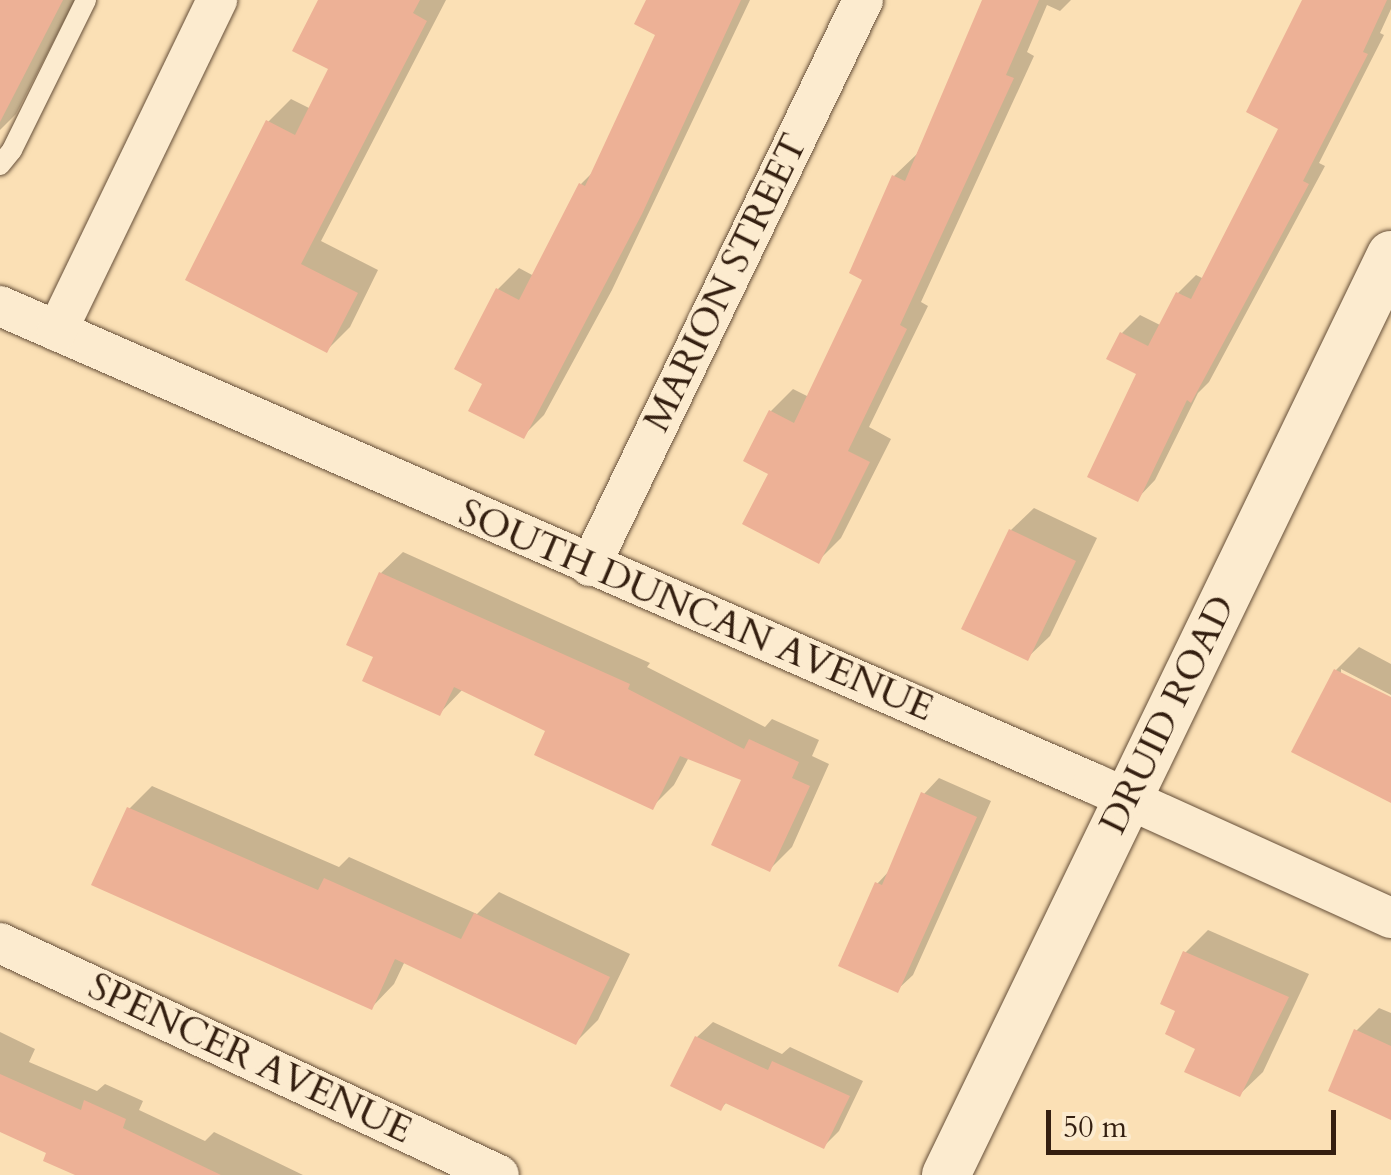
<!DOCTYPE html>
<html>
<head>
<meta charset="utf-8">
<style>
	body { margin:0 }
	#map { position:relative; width:1391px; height:1175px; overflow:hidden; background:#fbe0b5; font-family:Cardo,serif }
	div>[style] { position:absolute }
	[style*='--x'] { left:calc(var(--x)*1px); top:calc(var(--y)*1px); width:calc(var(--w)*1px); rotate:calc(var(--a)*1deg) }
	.shadow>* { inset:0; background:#0003 }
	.building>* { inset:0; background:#edb196 }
	.roads { filter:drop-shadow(0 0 2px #664f39) drop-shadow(0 0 2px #664f39) }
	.service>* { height:20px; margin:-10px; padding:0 10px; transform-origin:10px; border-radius:10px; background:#fcebcf }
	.minor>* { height:40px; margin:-20px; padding:0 20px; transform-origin:20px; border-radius:20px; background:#fcebcf }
	.tertiary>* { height:48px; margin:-24px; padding:0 24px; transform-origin:24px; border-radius:24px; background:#fcebcf }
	span { translate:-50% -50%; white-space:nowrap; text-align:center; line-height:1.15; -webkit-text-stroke:8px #fcebcf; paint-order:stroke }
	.street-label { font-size:38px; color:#341f10 }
	.scale { position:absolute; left:1046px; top:1110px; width:290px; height:45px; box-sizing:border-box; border:5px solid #341f10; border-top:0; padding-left:12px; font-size:30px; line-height:35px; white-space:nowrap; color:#341f10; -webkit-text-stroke:8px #fcebcf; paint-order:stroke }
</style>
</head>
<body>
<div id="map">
	<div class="shadow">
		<div style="clip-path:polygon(0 0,75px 0,16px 114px,0 130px)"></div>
		<div style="clip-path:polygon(321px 0,446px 0,321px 241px,378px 270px,350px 327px,327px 350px,188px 279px,268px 122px,291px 99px,309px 108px,331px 68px)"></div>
		<div style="clip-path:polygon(648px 0,750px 0,612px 290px,544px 415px,523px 436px,486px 383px,498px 289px,519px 268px,534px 276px,581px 184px,594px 171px,658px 33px)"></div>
		<div style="clip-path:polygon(986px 0,1071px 0,1060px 11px,1047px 5px,1027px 52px,1034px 56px,921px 302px,928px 306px,869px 427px,891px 439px,841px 538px,818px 561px,771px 473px,771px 411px,793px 389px,809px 397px,866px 278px,894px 176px,917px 154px)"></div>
		<div style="clip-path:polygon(1305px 0,1391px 0,1391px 9px,1380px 33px,1384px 35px,1319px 163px,1325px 166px,1209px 382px,1198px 393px,1155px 480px,1137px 499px,1139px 373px,1122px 333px,1140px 315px,1162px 326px,1178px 293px,1196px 275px,1204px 279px,1282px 128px)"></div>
		<div style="clip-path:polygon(1034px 508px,1097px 538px,1050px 636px,1027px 658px,1011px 530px)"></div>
		<div style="clip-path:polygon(403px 552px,650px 663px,647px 667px,765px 727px,772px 719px,819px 740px,812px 756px,829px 764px,792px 847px,770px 869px,744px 779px,689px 757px,674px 785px,652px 807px,548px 730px,463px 689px,440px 713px,376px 656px,381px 573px)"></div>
		<div style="clip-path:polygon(1359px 647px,1391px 664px,1391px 695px,1341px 669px,1341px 675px,1391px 700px,1391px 797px,1294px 751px,1336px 670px)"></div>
		<div style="clip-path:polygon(939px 778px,991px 801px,913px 975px,897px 990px,877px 884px,892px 868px,924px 794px)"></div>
		<div style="clip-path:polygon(152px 786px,339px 867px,349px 857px,477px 914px,499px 892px,630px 954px,598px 1020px,576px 1042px,405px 961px,394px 984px,372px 1007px,129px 809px)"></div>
		<div style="clip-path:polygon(1208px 930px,1309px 974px,1263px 1072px,1240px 1094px,1199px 1047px,1185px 953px)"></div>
		<div style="clip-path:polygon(1379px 1008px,1391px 1013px,1391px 1117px,1356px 1031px)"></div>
		<div style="clip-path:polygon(713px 1022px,782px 1054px,790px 1047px,863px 1081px,839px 1131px,824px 1146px,727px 1102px,721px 1108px,697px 1037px)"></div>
		<div style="clip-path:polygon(0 1032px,35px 1049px,29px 1062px,97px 1091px,105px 1084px,143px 1101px,139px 1110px,205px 1141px,214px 1132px,303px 1175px,90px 1175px,0 1122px)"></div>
	</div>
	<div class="building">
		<div style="clip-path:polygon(0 0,63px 0,0 122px)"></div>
		<div style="clip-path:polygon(318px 0,420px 0,413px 13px,427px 21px,301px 264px,358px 293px,327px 353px,185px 280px,266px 120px,295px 135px,328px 69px,292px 51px)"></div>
		<div style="clip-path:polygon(646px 0,741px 0,642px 214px,524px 439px,468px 411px,482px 384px,454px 369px,496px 288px,519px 300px,579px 183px,585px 186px,655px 35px,634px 24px)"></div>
		<div style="clip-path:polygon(982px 0,1039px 0,1006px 75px,1014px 78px,900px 325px,907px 329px,848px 451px,870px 462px,819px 564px,742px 524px,768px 474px,743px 461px,769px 410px,794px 423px,862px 280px,849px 273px,892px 175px,905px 181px)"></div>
		<div style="clip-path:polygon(1302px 0,1387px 0,1363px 52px,1368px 54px,1303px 181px,1309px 184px,1191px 403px,1187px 400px,1138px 502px,1087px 477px,1136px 374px,1106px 359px,1120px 332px,1148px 346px,1176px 292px,1191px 299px,1278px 129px,1246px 112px)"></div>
		<div style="clip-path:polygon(1009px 529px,1076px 561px,1028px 661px,961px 629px)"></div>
		<div style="clip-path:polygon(379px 572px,630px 684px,628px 689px,744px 749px,749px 739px,799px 762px,792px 778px,810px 786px,770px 872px,711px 845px,741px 780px,680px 756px,653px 810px,534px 755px,545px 731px,454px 687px,440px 716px,362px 681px,373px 657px,346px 645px)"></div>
		<div style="clip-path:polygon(1334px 669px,1391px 697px,1391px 803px,1291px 752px)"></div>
		<div style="clip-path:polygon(921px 792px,977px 817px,898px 993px,838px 966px,875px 882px,882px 885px)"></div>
		<div style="clip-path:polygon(127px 807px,318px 890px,324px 878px,461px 939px,474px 913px,610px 977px,576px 1045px,395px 959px,372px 1010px,91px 885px)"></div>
		<div style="clip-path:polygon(1183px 951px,1289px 997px,1240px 1097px,1184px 1072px,1195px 1049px,1165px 1034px,1175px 1011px,1160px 1004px)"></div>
		<div style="clip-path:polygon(1354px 1029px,1391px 1046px,1391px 1120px,1328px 1091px)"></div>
		<div style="clip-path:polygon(695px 1036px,768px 1070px,772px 1061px,850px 1096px,824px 1149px,725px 1103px,721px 1111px,670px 1086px)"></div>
		<div style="clip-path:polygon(0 1074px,81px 1110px,84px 1100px,126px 1119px,123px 1128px,221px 1175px,75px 1175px,43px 1161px,46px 1153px,0 1132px)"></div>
	</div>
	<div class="roads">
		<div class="service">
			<div style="--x:0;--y:165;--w:19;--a:-51"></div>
			<div style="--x:12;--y:150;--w:167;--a:-63.7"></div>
		</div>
		<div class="minor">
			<div style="--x:0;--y:306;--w:1193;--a:23.58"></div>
			<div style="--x:1093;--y:783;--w:327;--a:24.4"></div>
			<div style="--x:57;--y:331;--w:368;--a:-64.2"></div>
			<div style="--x:590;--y:566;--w:628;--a:-64.25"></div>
			<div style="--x:0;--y:943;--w:550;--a:24.94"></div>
		</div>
		<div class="tertiary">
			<div style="--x:946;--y:1175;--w:1022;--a:-64.19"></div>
		</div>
	</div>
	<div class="street-label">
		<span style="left:726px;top:283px;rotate:-64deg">MARION STREET</span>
		<span style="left:696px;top:611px;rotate:23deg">SOUTH DUNCAN AVENUE</span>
		<span style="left:1168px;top:715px;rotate:-64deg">DRUID ROAD</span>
		<span style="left:250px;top:1059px;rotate:25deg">SPENCER AVENUE</span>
	</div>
	<div class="scale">50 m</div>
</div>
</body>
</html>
